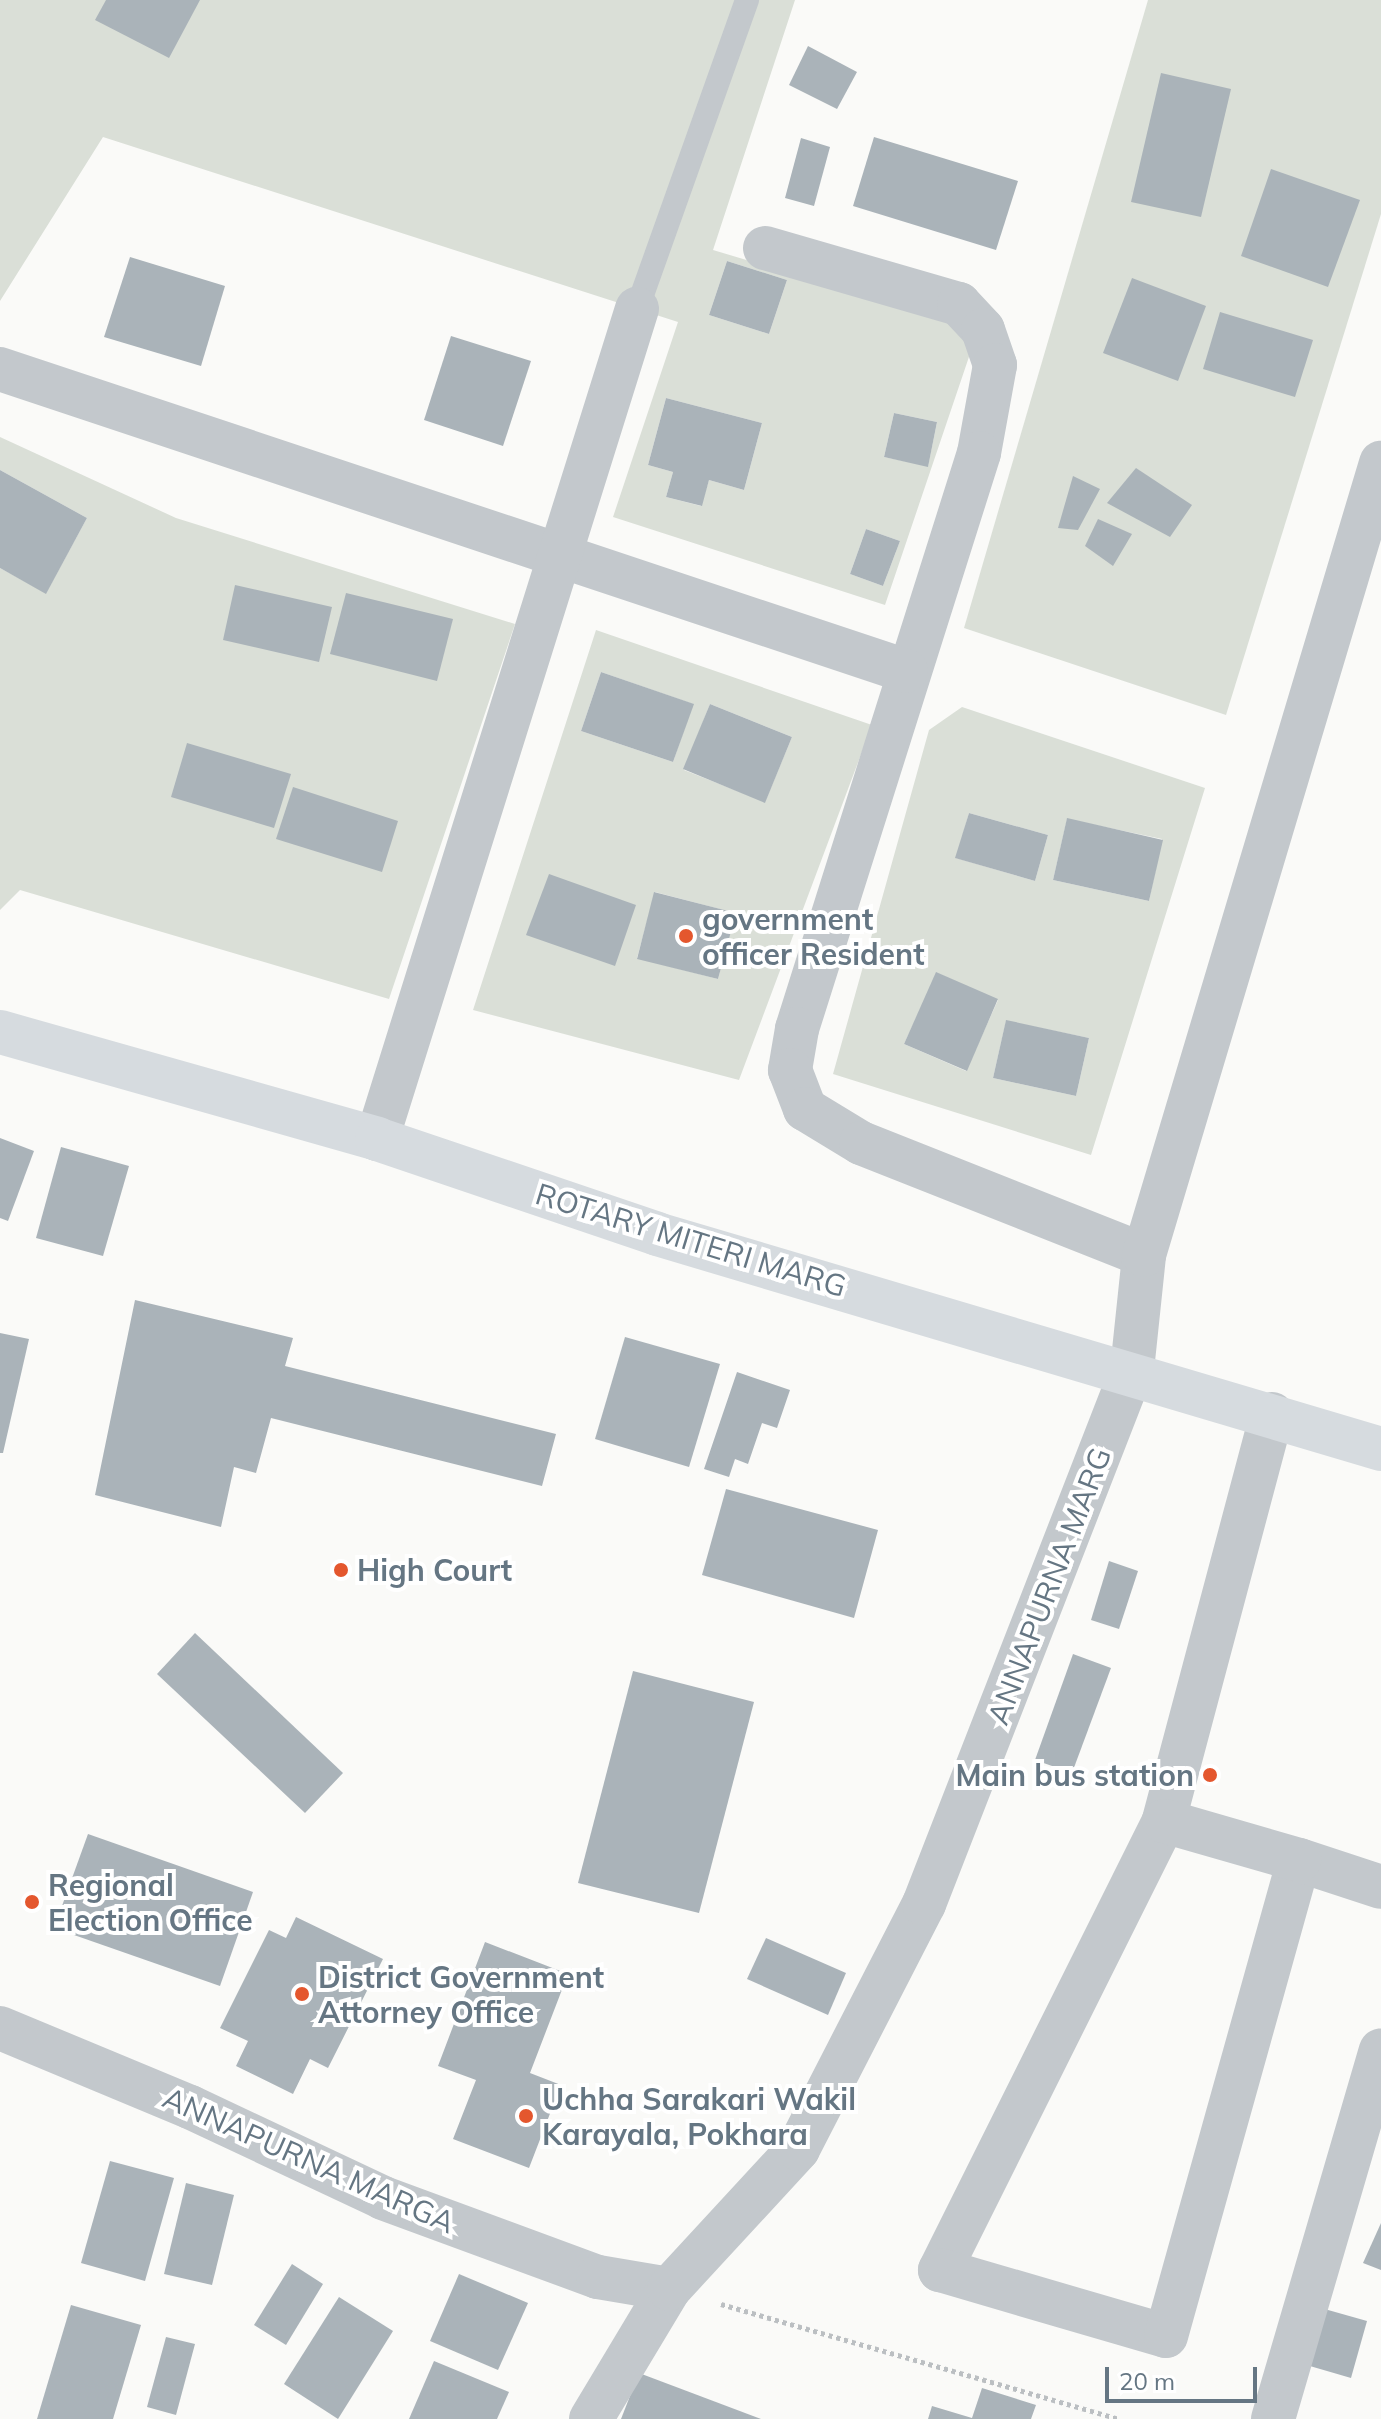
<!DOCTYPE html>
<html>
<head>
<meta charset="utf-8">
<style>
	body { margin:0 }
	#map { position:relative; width:1381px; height:2419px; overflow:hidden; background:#fafaf8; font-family:Mulish,sans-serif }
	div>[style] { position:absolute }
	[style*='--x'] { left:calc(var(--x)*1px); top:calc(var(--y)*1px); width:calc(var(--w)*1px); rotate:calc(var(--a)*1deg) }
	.green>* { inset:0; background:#dadfd7 }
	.building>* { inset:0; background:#aab3b9 }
	.path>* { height:5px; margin-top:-2.5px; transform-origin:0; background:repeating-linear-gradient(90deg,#bbbfc2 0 4px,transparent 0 8px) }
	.service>* { height:24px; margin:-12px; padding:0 12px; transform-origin:12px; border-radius:12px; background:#c3c8cc }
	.minor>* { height:44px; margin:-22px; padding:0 22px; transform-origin:22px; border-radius:22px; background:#c3c8cc }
	.primary>* { height:44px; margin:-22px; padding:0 22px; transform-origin:22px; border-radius:22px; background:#d6dbdf }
	.dots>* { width:22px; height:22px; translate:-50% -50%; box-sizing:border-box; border:4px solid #fff; border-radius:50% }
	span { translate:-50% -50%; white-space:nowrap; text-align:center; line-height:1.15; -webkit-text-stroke:8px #fff; paint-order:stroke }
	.poi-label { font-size:30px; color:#657683; font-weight:700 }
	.left { translate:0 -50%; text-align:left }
	.right { translate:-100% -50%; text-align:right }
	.street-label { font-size:30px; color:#657683 }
	.scale { position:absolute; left:1105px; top:2367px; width:152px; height:36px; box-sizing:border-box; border:4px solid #657683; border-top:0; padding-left:10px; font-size:24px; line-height:28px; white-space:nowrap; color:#657683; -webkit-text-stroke:6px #fff; paint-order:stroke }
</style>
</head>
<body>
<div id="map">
	<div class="green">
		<div style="clip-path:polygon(evenodd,0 0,795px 0,713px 250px,961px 324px,973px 345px,885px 605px,613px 517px,678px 322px,103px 137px,0 301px,0 0,727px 261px,787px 280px,769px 334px,709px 315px,727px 261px,0 0,666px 398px,762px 423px,744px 490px,709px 480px,701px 506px,666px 497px,673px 472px,648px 465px,666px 398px,0 0,894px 413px,937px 422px,928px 466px,884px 457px,894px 413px,0 0,866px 529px,900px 541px,883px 586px,850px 574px,866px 529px)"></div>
		<div style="clip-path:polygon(1148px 0,1381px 0,1381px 214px,1226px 715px,964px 628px)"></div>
		<div style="clip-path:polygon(0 437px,176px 518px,515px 624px,389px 999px,20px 890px,0 910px,0 568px,46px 593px,87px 518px,0 470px)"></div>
		<div style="clip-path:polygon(evenodd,596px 630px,872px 725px,739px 1080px,473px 1010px,596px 630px,601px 672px,693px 704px,673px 762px,581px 731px,601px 672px,596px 630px,710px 704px,792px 737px,765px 802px,684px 770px,710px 704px,596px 630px,655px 892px,735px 913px,718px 979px,637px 958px,655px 892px)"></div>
		<div style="clip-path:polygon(evenodd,962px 707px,1205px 788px,1091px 1155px,833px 1074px,929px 730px,962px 707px,969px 813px,1048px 835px,1035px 881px,956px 858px,969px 813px,962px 707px,1067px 819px,1162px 839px,1149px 901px,1053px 880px,1067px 819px,962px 707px,937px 973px,998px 1000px,966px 1071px,904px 1044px,937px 973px,962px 707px,1006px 1021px,1089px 1038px,1076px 1096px,993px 1078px,1006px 1021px)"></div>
	</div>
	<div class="building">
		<div style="clip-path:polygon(106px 0,200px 0,169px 58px,95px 20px)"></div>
		<div style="clip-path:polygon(808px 46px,857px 72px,837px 109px,789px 85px)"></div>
		<div style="clip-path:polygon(1161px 73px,1231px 89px,1201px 217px,1131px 202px)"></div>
		<div style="clip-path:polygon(874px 137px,1018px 181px,996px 250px,853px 206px)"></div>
		<div style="clip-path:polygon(801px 138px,830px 147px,814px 206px,785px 198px)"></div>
		<div style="clip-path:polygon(1271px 169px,1360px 200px,1328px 287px,1241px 256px)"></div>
		<div style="clip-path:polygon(130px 257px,225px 286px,201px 366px,104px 337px)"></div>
		<div style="clip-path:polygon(727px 261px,787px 280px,769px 334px,709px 315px)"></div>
		<div style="clip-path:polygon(1132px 278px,1206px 306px,1178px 381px,1103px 353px)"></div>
		<div style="clip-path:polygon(1220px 312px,1313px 340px,1295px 397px,1203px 369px)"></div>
		<div style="clip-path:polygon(451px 336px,531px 361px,503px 446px,424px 420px)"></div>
		<div style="clip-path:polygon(666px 398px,762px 423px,744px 490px,709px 480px,702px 506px,666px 497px,673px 472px,648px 465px)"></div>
		<div style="clip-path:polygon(894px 413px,937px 422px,928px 467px,884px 457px)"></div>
		<div style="clip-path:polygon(1136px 468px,1192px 505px,1170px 537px,1107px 503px)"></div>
		<div style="clip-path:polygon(0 470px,87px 518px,46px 594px,0 568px)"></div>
		<div style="clip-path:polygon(1073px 476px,1100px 489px,1078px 530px,1058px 528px)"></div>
		<div style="clip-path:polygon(1098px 519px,1132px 534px,1113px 566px,1085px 546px)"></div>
		<div style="clip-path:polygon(866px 529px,900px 541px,883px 586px,850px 574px)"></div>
		<div style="clip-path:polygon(235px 585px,332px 607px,319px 662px,223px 640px)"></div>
		<div style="clip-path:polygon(346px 593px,453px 619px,437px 681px,330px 654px)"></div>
		<div style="clip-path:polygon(601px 672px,694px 704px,673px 762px,581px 731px)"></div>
		<div style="clip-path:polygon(710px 704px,792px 737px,765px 803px,683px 769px)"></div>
		<div style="clip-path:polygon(187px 743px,291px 774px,274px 828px,171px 797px)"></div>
		<div style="clip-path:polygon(293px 787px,398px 821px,382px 872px,276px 839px)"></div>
		<div style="clip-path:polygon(969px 813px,1048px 835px,1035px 881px,955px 858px)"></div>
		<div style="clip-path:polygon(1067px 818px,1163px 840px,1149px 901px,1053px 880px)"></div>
		<div style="clip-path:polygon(549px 874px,636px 905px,615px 966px,526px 935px)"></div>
		<div style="clip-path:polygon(654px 892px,736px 913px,718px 979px,637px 959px)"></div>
		<div style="clip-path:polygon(936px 972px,998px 999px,967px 1071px,904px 1044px)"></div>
		<div style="clip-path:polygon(1006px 1020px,1089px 1038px,1076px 1096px,993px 1078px)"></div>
		<div style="clip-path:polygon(0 1138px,34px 1151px,8px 1221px,0 1218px)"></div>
		<div style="clip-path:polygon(61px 1147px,129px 1166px,103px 1256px,36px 1238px)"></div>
		<div style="clip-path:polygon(135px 1300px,293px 1338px,285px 1366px,556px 1434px,542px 1486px,271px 1418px,256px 1473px,234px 1467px,221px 1527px,95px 1495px)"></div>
		<div style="clip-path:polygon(0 1333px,29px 1339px,3px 1453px,0 1453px)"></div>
		<div style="clip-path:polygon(625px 1337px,720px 1364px,689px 1467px,595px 1439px)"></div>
		<div style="clip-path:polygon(737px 1372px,790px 1390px,777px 1428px,762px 1423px,748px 1464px,735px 1459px,729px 1477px,704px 1469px)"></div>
		<div style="clip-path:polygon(726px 1489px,878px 1530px,854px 1618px,702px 1575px)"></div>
		<div style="clip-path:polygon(1109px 1561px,1138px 1571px,1119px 1629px,1091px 1620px)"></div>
		<div style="clip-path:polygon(195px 1633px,343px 1773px,305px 1813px,157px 1674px)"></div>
		<div style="clip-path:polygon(1073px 1654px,1111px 1668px,1072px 1773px,1035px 1760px)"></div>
		<div style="clip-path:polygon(633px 1671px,754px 1702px,699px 1913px,578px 1883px)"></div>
		<div style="clip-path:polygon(88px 1834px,253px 1892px,220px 1986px,54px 1928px)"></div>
		<div style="clip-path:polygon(296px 1917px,383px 1959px,328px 2068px,310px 2059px,293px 2094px,236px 2066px,248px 2041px,220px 2028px,269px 1930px,286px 1938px)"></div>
		<div style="clip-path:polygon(766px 1938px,846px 1973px,828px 2015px,747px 1979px)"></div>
		<div style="clip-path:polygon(485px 1942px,568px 1974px,530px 2073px,561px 2085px,529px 2168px,453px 2139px,476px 2080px,438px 2066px)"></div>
		<div style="clip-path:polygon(110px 2161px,174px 2178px,145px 2281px,81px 2263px)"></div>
		<div style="clip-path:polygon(186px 2183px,234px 2195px,212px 2285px,164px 2274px)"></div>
		<div style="clip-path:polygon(1381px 2223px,1381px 2270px,1363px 2263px)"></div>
		<div style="clip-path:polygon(292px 2264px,323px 2284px,286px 2345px,254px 2325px)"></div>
		<div style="clip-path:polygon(459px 2274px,528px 2303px,498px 2370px,430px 2341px)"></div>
		<div style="clip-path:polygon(339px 2297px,393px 2331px,338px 2419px,284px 2384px)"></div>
		<div style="clip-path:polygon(71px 2305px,141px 2325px,113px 2419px,37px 2419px)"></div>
		<div style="clip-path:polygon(1321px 2308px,1367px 2321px,1351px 2378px,1303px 2364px)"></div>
		<div style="clip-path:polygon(166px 2337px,195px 2344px,176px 2415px,147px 2407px)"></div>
		<div style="clip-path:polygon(434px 2361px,509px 2392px,497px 2419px,409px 2419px)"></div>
		<div style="clip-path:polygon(639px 2373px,761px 2419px,621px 2419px)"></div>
		<div style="clip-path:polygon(982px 2388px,1036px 2405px,1031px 2419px,928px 2419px,932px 2406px,972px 2418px)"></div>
	</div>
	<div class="path">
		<div style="--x:721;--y:2304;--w:415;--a:16.1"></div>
	</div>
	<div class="service">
		<div style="--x:637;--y:309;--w:328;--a:-70.4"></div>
	</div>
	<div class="minor">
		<div style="--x:765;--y:248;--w:202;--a:16.1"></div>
		<div style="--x:959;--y:304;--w:35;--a:47"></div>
		<div style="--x:983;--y:330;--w:37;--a:71"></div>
		<div style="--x:995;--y:365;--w:89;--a:100.3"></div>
		<div style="--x:979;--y:453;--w:604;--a:107.54"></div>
		<div style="--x:797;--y:1029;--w:42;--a:99.7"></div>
		<div style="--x:790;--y:1070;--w:42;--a:69"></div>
		<div style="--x:805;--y:1109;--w:66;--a:31.3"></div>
		<div style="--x:861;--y:1143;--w:304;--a:21.6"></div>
		<div style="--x:0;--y:369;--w:955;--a:18.43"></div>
		<div style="--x:377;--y:1139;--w:870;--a:-72.61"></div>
		<div style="--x:1272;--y:1414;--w:421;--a:104.9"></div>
		<div style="--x:1164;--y:1821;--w:502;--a:116.51"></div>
		<div style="--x:940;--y:2270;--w:235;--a:16.3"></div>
		<div style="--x:1166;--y:2336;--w:494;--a:-74.4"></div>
		<div style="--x:1299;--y:1860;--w:86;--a:18.2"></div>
		<div style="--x:1164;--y:1821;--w:141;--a:16.1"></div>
		<div style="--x:0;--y:2028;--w:206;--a:22.6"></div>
		<div style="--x:190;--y:2107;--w:213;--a:25.2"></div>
		<div style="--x:383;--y:2198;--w:229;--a:20.2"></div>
		<div style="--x:598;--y:2277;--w:72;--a:9.6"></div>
		<div style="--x:591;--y:2419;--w:152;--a:-59"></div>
		<div style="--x:669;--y:2289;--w:190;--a:-47.3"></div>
		<div style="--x:798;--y:2149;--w:276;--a:-62.8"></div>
		<div style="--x:924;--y:1904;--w:573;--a:-68.72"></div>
		<div style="--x:1132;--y:1370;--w:116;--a:-84"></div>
		<div style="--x:1144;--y:1255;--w:827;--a:-73.34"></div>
		<div style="--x:1273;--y:2419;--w:384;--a:-73.7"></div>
	</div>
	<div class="primary">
		<div style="--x:0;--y:1032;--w:392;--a:15.8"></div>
		<div style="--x:377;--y:1139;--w:296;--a:18.7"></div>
		<div style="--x:657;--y:1234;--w:755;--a:16.54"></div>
	</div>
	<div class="dots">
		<div style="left:686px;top:936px;background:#e4572e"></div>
		<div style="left:341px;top:1570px;background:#e4572e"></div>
		<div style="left:1210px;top:1775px;background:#e4572e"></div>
		<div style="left:32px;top:1902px;background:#e4572e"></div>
		<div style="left:302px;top:1994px;background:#e4572e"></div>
		<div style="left:526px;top:2116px;background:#e4572e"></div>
	</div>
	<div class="poi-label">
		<span class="left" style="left:702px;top:936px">government<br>officer Resident</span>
		<span class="left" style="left:357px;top:1570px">High Court</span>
		<span class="right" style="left:1194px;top:1775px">Main bus station</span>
		<span class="left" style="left:48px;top:1902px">Regional<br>Election Office</span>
		<span class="left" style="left:318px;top:1994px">District Government<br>Attorney Office</span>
		<span class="left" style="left:542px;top:2116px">Uchha Sarakari Wakil<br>Karayala, Pokhara</span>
	</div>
	<div class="street-label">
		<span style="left:691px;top:1240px;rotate:17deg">ROTARY MITERI MARG</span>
		<span style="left:1049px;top:1586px;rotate:-69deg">ANNAPURNA MARG</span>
		<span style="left:309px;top:2160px;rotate:24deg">ANNAPURNA MARGA</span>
	</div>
	<div class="scale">20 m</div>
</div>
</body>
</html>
